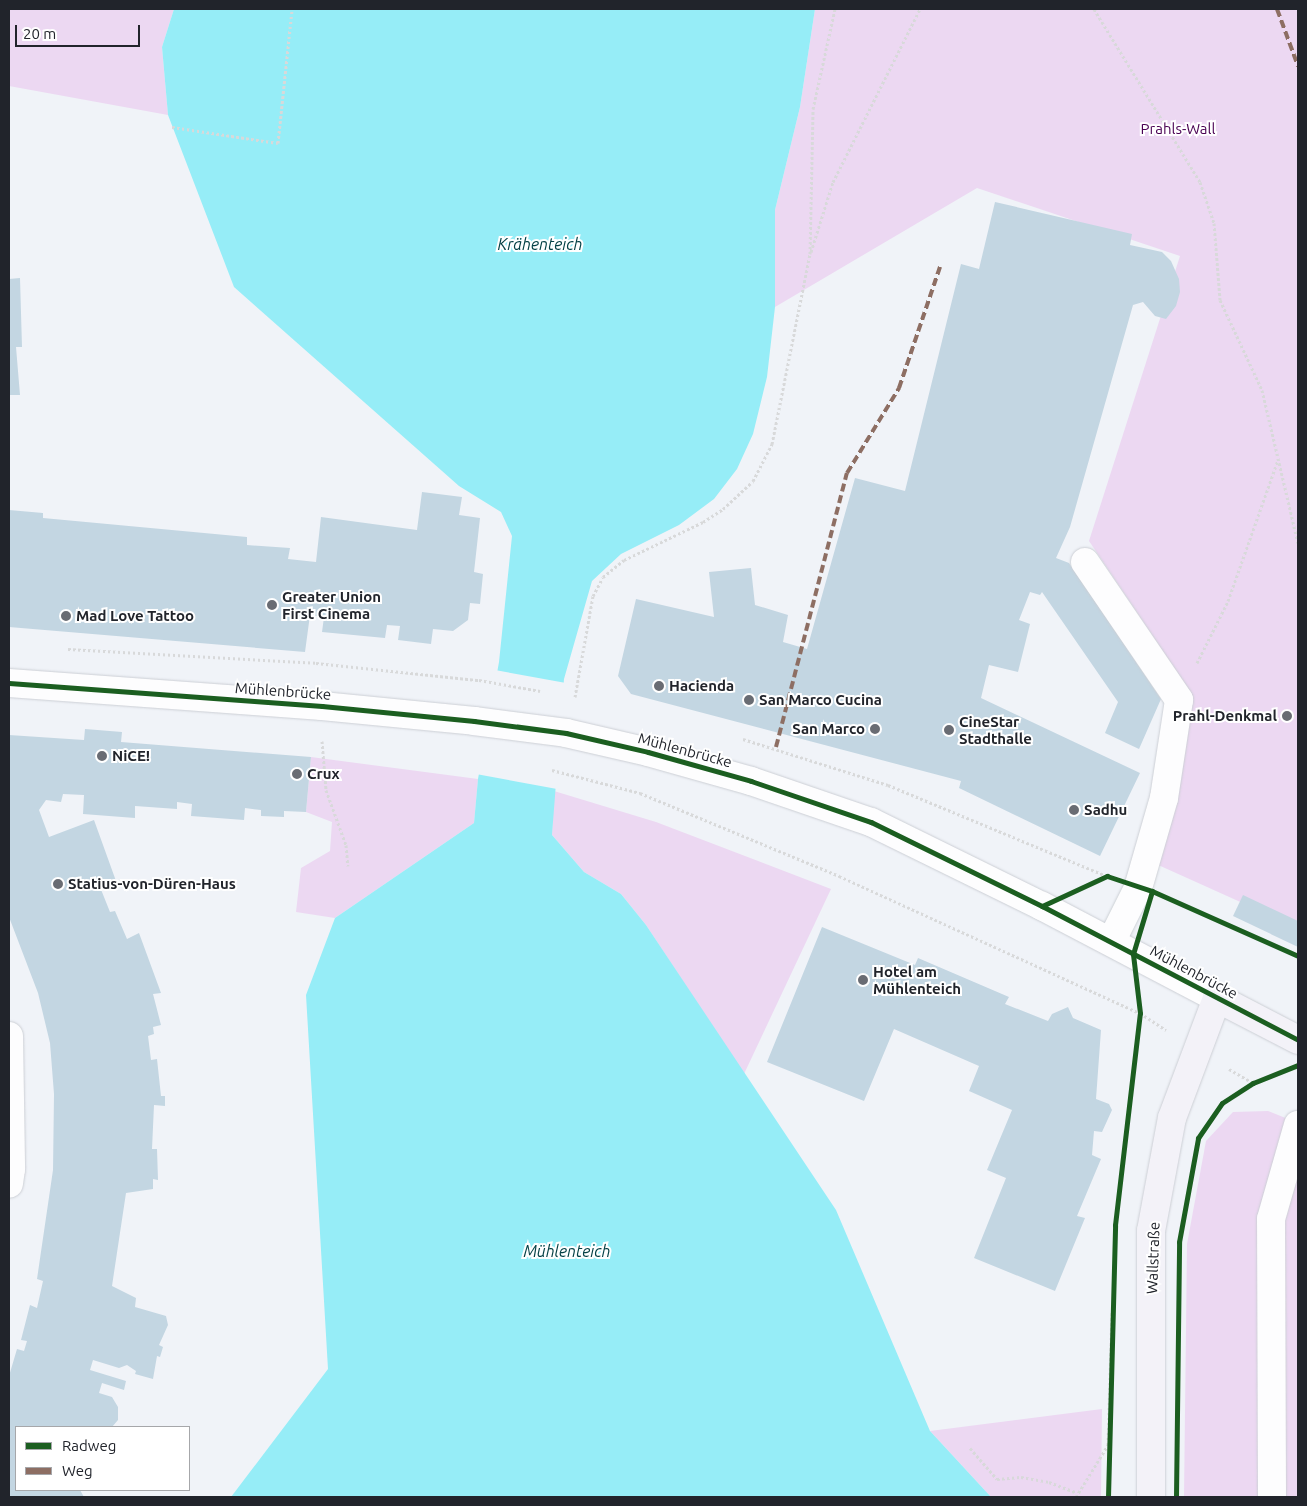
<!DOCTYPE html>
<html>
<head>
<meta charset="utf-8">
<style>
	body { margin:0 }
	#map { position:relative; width:1307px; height:1506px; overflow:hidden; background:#f0f3f8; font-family:Ubuntu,sans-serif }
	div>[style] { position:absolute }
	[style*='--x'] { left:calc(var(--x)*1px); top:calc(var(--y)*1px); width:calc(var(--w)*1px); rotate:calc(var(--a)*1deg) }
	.green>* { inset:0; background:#ecd8f2 }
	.water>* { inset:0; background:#96edf7 }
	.pier>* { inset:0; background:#f0f3f8 }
	.building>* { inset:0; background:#c3d6e2 }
	.path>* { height:3px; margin-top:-1.5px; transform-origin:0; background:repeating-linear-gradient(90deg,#d8d9da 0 2.5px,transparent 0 5px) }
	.roads { filter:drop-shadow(0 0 1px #cccfd5) drop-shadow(0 0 1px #cccfd5) }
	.minor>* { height:28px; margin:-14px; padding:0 14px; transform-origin:14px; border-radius:14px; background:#fdfdfe }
	.major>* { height:28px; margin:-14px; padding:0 14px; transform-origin:14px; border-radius:14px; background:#f3f2f8 }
	.quiet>* { height:4px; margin-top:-2px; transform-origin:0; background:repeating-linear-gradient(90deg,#8d6e63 0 8px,transparent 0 12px) }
	.cycleway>* { height:5px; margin:-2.5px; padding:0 2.5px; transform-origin:2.5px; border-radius:2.5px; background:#1b5e20 }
	.dots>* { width:14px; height:14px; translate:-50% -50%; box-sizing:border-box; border:2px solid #fff; border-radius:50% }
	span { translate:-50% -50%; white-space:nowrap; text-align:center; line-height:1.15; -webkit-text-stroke:4px #fff; paint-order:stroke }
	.park-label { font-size:15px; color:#490052 }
	.poi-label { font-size:15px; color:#21242b; font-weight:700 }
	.left { translate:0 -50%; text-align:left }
	.right { translate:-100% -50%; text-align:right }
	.street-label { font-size:15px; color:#21242b }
	.water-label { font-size:16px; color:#054146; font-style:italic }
	.frame { position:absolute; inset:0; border:10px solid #21242b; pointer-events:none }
	.legend { position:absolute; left:15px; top:1426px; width:175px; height:65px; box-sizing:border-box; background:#fff; border:1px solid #a6a7aa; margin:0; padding:6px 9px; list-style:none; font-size:15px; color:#21242b }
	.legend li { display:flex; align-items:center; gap:10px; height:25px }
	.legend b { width:25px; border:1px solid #a6a7aa }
	.scale { position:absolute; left:15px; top:25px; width:125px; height:22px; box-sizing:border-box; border:2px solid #21242b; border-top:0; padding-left:6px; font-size:15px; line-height:18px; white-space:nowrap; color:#21242b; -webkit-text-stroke:4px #fff; paint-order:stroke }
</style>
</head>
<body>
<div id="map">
	<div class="green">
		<div style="clip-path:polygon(9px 9px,174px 9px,162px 47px,168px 115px,9px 86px)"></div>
		<div style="clip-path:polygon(815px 9px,1298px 9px,1298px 928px,1156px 864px,1173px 798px,1191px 693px,1089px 541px,1180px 256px,977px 188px,775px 307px,775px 210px,800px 107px)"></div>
		<div style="clip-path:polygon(311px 757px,478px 779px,474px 823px,335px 918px,296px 912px,301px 868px,330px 851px,332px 822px,306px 812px)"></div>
		<div style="clip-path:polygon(554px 791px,656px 822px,831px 889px,744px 1074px,646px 925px,621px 894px,584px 872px,552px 835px)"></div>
		<div style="clip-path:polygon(1268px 1111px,1298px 1123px,1298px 1497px,1184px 1497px,1187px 1244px,1206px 1141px,1233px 1112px)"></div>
		<div style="clip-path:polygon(1102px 1409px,1101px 1497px,991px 1497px,930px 1431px)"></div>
	</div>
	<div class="water">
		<div style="clip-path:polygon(174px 9px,815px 9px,800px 107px,775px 210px,775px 307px,767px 377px,753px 434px,737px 469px,714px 499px,679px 525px,621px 554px,592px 581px,564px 679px,552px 835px,584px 872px,621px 894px,646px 925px,836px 1210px,930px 1431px,991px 1497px,231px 1497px,328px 1369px,306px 995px,335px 918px,474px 823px,478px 779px,499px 662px,512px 536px,501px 512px,459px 486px,234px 287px,168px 115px,162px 47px)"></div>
	</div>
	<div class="pier">
		<div style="clip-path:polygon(495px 670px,566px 683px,557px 789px,476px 774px)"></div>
	</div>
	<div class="building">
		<div style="clip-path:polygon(995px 202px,1132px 234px,1130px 245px,1162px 252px,1171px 261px,1179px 279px,1180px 292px,1176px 306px,1166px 319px,1155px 316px,1143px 302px,1133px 305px,1070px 527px,1056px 558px,1069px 563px,1161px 699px,1139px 749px,1105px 733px,1118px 702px,1042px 592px,1040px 595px,1030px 592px,1019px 620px,1030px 624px,1018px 672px,989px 665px,981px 698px,1140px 773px,1100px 856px,959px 788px,961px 781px,631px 694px,618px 676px,636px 599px,714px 617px,709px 572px,751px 568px,755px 605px,788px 615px,783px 642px,807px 649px,855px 478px,905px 491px,961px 264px,979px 269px)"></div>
		<div style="clip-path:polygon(20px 278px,22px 347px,16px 347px,20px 395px,9px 395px,9px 279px)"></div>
		<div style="clip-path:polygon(422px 492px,462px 497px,459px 515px,480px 518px,474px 572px,483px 574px,480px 604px,470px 603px,468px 620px,453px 631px,433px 629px,431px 644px,398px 640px,400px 626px,387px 625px,385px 638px,322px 632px,324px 617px,310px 615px,305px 652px,9px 627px,9px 510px,43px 513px,43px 518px,247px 537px,247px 545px,290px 548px,288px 559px,316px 562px,321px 517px,417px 530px)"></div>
		<div style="clip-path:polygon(85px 729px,122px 732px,121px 742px,311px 757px,306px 812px,284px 811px,284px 817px,261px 816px,261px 810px,245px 808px,244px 820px,191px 816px,192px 804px,177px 802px,177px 809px,135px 806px,135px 818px,83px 814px,84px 795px,63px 794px,61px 802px,46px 800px,39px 810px,49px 837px,94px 820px,116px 881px,100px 887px,110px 912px,115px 911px,127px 939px,139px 933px,161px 993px,153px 994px,161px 1025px,153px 1027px,154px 1034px,148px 1036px,151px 1060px,157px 1059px,161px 1096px,165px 1096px,165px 1106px,154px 1105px,152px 1149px,157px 1149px,158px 1180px,153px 1179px,153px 1189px,126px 1193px,112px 1286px,136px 1298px,135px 1307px,166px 1316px,168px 1325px,159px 1345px,163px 1347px,160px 1357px,157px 1356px,153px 1379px,135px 1374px,136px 1371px,127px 1365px,119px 1368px,93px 1360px,90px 1370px,126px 1381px,124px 1390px,102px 1383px,99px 1393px,112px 1397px,118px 1407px,118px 1420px,112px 1427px,16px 1427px,16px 1490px,80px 1490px,84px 1497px,9px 1497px,9px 1376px,17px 1349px,24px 1351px,27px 1341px,21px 1340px,30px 1305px,37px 1308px,43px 1281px,37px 1279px,53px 1170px,54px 1094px,50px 1043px,38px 993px,9px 917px,9px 735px,84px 740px)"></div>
		<div style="clip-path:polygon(1243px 895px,1298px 921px,1298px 947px,1233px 916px)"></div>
		<div style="clip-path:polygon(822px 927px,915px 965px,918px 958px,1009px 997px,1005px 1004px,1048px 1021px,1052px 1014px,1068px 1007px,1073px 1018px,1101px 1030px,1096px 1099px,1109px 1104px,1112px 1110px,1102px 1132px,1094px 1131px,1092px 1155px,1101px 1159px,1077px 1216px,1085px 1218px,1055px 1291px,974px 1258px,1006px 1178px,987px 1170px,1012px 1110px,969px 1091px,979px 1066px,894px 1029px,864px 1101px,767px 1062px)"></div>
	</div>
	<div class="path">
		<div style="--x:1094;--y:9;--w:203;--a:58.5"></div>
		<div style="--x:1200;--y:182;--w:43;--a:71.1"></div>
		<div style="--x:1214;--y:223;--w:77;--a:85.5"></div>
		<div style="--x:1220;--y:300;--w:99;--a:65"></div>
		<div style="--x:1262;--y:390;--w:157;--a:76.8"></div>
		<div style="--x:172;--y:127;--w:107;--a:8.6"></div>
		<div style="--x:278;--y:143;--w:135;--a:-84"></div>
		<div style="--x:811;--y:252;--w:73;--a:-72.6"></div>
		<div style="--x:833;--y:182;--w:194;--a:-63.3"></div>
		<div style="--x:68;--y:649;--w:248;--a:3.2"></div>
		<div style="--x:316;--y:663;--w:164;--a:6"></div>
		<div style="--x:479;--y:680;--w:62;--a:10.2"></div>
		<div style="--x:1197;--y:663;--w:69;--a:-63.4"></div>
		<div style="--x:1228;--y:601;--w:150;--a:-70.5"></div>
		<div style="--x:575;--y:697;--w:103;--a:-79.9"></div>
		<div style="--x:593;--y:596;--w:21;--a:-62"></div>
		<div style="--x:603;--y:577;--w:27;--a:-39"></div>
		<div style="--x:624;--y:560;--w:88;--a:-25.7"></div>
		<div style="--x:703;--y:522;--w:24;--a:-33"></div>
		<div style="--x:723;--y:509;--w:41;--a:-43"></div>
		<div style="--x:753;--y:481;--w:42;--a:-62.8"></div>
		<div style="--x:772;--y:444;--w:194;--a:-78.7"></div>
		<div style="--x:810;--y:254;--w:145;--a:-88.8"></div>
		<div style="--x:813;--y:109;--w:102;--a:-77.6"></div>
		<div style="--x:743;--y:739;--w:152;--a:17.6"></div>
		<div style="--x:888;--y:785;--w:234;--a:22.6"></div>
		<div style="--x:322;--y:741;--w:49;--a:85.3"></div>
		<div style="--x:326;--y:790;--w:59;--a:70"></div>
		<div style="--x:346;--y:845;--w:21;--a:85"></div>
		<div style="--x:552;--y:770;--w:91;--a:14.6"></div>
		<div style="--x:640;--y:793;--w:216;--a:22.6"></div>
		<div style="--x:839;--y:876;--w:331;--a:24.5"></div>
		<div style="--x:1140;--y:1013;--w:31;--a:33"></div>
		<div style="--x:1229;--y:1069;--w:28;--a:30"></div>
		<div style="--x:1119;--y:1191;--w:179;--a:-83.3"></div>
		<div style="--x:1140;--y:1013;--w:17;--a:-97"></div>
		<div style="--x:970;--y:1448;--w:41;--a:48.9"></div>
		<div style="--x:997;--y:1479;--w:24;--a:-5"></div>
		<div style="--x:1021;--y:1477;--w:28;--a:10"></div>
		<div style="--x:1049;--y:1482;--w:30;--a:21"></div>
		<div style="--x:1076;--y:1497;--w:61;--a:-58.4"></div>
		<div style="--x:1108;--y:1445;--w:133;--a:-88.3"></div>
	</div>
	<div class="roads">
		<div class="minor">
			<div style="--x:1085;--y:562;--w:167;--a:55.7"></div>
			<div style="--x:1179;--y:700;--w:99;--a:98.7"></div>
			<div style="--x:1164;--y:798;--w:94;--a:106.1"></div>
			<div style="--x:1138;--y:888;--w:60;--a:116.6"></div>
			<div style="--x:9;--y:683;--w:314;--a:4.2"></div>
			<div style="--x:322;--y:706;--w:153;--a:5.6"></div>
			<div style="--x:474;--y:721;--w:93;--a:7.4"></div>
			<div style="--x:566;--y:733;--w:84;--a:13"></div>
			<div style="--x:648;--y:752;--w:107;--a:15.7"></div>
			<div style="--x:751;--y:781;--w:127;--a:18.9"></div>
			<div style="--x:871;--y:822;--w:191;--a:26.2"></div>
			<div style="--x:1042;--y:906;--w:198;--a:27.7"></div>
			<div style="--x:9;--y:1036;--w:133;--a:89.1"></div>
			<div style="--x:11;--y:1169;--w:15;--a:98"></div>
			<div style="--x:1272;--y:1497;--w:278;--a:-90.2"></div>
			<div style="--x:1271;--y:1219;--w:98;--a:-74"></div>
		</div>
		<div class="major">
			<div style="--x:1151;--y:1497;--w:266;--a:-90"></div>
			<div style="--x:1151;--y:1231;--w:115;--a:-79.5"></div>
			<div style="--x:1172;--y:1118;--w:128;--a:-69.4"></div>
			<div style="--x:1217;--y:998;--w:91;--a:27.4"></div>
		</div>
	</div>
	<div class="quiet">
		<div style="--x:1277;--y:9;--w:61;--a:69.8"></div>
		<div style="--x:776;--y:747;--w:283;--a:-75.5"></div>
		<div style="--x:847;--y:473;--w:100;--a:-58.5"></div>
		<div style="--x:899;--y:388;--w:128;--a:-71.3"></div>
	</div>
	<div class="cycleway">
		<div style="--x:9;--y:683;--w:314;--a:4.2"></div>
		<div style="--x:322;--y:706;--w:153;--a:5.6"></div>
		<div style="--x:474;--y:721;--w:93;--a:7.4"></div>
		<div style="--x:566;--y:733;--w:84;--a:13"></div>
		<div style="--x:648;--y:752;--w:107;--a:15.7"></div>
		<div style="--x:751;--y:781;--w:127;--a:18.9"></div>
		<div style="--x:871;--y:822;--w:191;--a:26.2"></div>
		<div style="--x:1042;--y:906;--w:289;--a:27.6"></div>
		<div style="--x:1042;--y:906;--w:72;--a:-24.8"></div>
		<div style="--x:1107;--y:876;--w:47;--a:18.4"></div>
		<div style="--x:1152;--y:891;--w:160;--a:24"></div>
		<div style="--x:1108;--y:1497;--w:272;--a:-88.5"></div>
		<div style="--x:1115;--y:1225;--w:213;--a:-83.3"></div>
		<div style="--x:1140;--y:1013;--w:59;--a:-96.8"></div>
		<div style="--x:1133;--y:954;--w:66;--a:-73.2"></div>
		<div style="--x:1176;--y:1497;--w:255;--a:-89.3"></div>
		<div style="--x:1179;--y:1242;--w:106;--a:-79.6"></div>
		<div style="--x:1198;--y:1138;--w:42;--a:-55.6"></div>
		<div style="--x:1222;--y:1103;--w:37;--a:-33"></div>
		<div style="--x:1253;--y:1083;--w:48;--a:-21.8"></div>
	</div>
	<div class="dots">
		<div style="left:272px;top:605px;background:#696c73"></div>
		<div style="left:66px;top:616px;background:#696c73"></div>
		<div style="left:659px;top:686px;background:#696c73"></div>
		<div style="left:749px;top:700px;background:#696c73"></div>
		<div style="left:1287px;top:716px;background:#696c73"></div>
		<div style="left:875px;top:729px;background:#696c73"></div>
		<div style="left:949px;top:730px;background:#696c73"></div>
		<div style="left:102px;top:756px;background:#696c73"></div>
		<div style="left:297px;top:774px;background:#696c73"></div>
		<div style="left:1074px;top:810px;background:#696c73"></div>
		<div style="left:58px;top:884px;background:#696c73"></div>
		<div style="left:863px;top:980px;background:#696c73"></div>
	</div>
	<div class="park-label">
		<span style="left:1178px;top:129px">Prahls-Wall</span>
	</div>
	<div class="poi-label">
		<span class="left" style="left:282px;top:605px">Greater Union<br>First Cinema</span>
		<span class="left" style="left:76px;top:616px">Mad Love Tattoo</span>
		<span class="left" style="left:669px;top:686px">Hacienda</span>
		<span class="left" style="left:759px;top:700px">San Marco Cucina</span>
		<span class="right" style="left:1277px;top:716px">Prahl-Denkmal</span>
		<span class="left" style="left:959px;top:730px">CineStar<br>Stadthalle</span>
		<span class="right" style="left:865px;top:729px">San Marco</span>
		<span class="left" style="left:112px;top:756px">NiCE!</span>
		<span class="left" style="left:307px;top:774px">Crux</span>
		<span class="left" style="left:1084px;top:810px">Sadhu</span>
		<span class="left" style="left:68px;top:884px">Statius-von-Düren-Haus</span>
		<span class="left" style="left:873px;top:980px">Hotel am<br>Mühlenteich</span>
	</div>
	<div class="street-label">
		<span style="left:283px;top:691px;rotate:4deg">Mühlenbrücke</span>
		<span style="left:685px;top:750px;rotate:15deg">Mühlenbrücke</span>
		<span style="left:1194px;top:972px;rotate:28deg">Mühlenbrücke</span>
		<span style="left:1153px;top:1258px;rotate:-88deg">Wallstraße</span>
	</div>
	<div class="water-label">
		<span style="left:540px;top:244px">Krähenteich</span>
		<span style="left:567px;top:1251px">Mühlenteich</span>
	</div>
	<div class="frame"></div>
	<ul class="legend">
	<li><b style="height:6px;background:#1b5e20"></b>Radweg</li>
	<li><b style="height:6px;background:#8d6e63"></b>Weg</li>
	</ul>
	<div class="scale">20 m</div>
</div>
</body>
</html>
